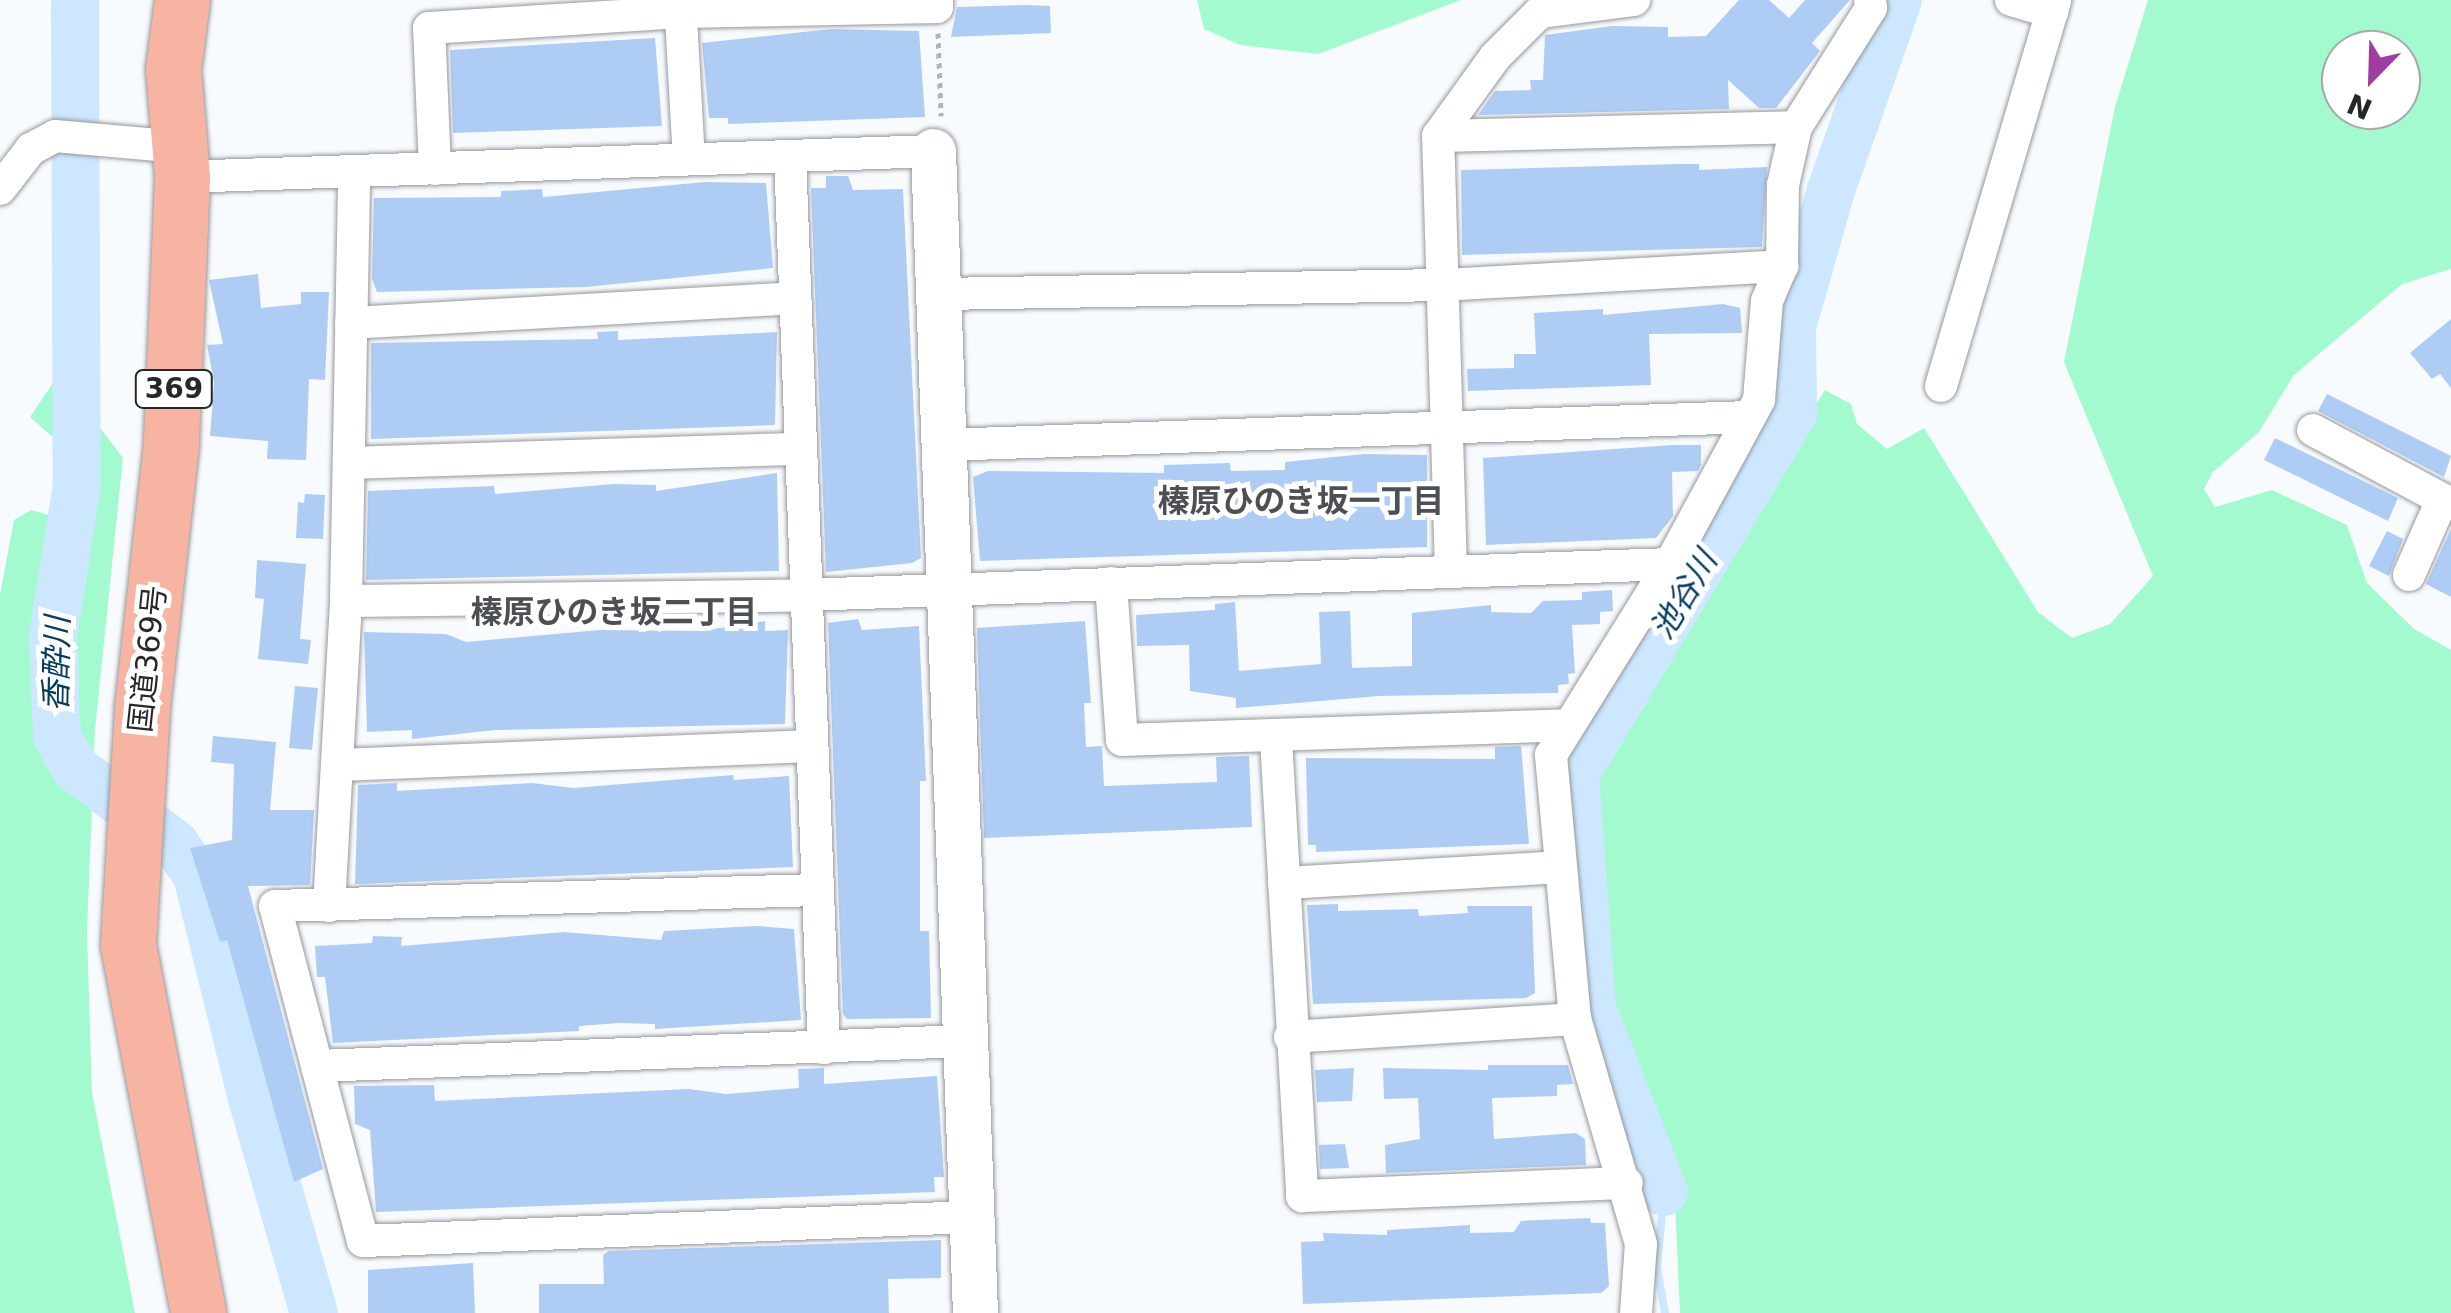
<!DOCTYPE html>
<html>
<head>
<meta charset="utf-8">
<style>
	body { margin:0 }
	#map { position:relative; width:2451px; height:1313px; overflow:hidden; background:#f8fbfe; font-family:"DejaVu Sans","Noto Sans JP",sans-serif }
	div>[style] { position:absolute }
	[style*='--x'] { left:calc(var(--x)*1px); top:calc(var(--y)*1px); width:calc(var(--w)*1px); rotate:calc(var(--a)*1deg) }
	.green>* { inset:0; background:#a3facf }
	.stream>* { height:8px; margin:-4px; padding:0 4px; transform-origin:4px; border-radius:4px; background:#cce7ff }
	.river>* { height:48px; margin:-24px; padding:0 24px; transform-origin:24px; border-radius:24px; background:#cce7ff }
	.building>* { inset:0; background:#afccf4 }
	.path>* { height:5px; margin-top:-2.5px; transform-origin:0; background:repeating-linear-gradient(90deg,#b1b4b6 0 5px,transparent 0 10px) }
	.roads { filter:drop-shadow(0 0 2px #95989c) drop-shadow(0 0 2px #95989c) }
	.street>* { height:32px; margin:-16px; padding:0 16px; transform-origin:16px; border-radius:16px; background:#fff }
	.secondary>* { height:45px; margin:-22.5px; padding:0 22.5px; transform-origin:22.5px; border-radius:22.5px; background:#fff }
	.highway>* { height:55px; margin:-27.5px; padding:0 27.5px; transform-origin:27.5px; border-radius:27.5px; background:#f7b4a3 }
	span { translate:-50% -50%; white-space:nowrap; text-align:center; line-height:1.15; -webkit-text-stroke:10px #fff; paint-order:stroke }
	.shield-label span { padding:2px 8px; background:#fff; border:2px solid; border-radius:8px; -webkit-text-stroke-width:0 }
	.shield-label { font-size:28px; color:#262729; font-weight:700 }
	.street-label { font-size:30px; color:#262729 }
	.neighbourhood-label { font-size:32px; color:#4d5053; font-weight:700 }
	.water-label { font-size:32px; color:#053c60; font-style:italic }
	.north { position:absolute; left:2321px; top:30px; width:100px; height:100px; box-sizing:border-box; background:#fff; border:2px solid #a8a9a9; border-radius:50%; rotate:203deg; font-size:28px; font-weight:700; line-height:40px; text-align:center; color:#262729 }
	.north::after { content:''; display:block; margin:auto; width:35px; height:45px; background:#9f3da3; clip-path:polygon(50% 0,100% 100%,50% 72%,0 100%) }
</style>
</head>
<body>
<div id="map">
	<div class="green">
		<div style="clip-path:polygon(1197px 0,1461px 0,1318px 54px,1240px 45px,1204px 29px)"></div>
		<div style="clip-path:polygon(evenodd,2148px 0,2451px 0,2451px 269px,2402px 284px,2294px 375px,2259px 432px,2213px 472px,2204px 489px,2215px 507px,2272px 490px,2347px 525px,2367px 583px,2414px 629px,2451px 650px,2451px 1313px,1680px 1313px,1674px 1180px,1605px 1002px,1591px 774px,1604px 736px,1825px 390px,1851px 404px,1857px 424px,1887px 449px,1924px 428px,2038px 612px,2072px 638px,2110px 624px,2153px 576px,2064px 362px,2115px 107px,2148px 0,2341px 50px,2401px 50px,2401px 110px,2341px 110px,2341px 50px)"></div>
		<div style="clip-path:polygon(59px 374px,123px 458px,95px 730px,87px 931px,92px 1093px,135px 1313px,0 1313px,0 595px,14px 520px,31px 510px,75px 522px,93px 473px,30px 417px)"></div>
	</div>
	<div class="stream">
		<div style="--x:1664;--y:1192;--w:76;--a:95.3"></div>
		<div style="--x:1657;--y:1268;--w:46;--a:79.9"></div>
	</div>
	<div class="river">
		<div style="--x:75;--y:0;--w:485;--a:89.8"></div>
		<div style="--x:77;--y:485;--w:154;--a:99"></div>
		<div style="--x:53;--y:637;--w:99;--a:87.7"></div>
		<div style="--x:57;--y:736;--w:37;--a:61"></div>
		<div style="--x:75;--y:768;--w:126;--a:37.2"></div>
		<div style="--x:175;--y:844;--w:39;--a:55"></div>
		<div style="--x:197;--y:876;--w:226;--a:76.1"></div>
		<div style="--x:251;--y:1095;--w:227;--a:73.9"></div>
		<div style="--x:1664;--y:1192;--w:198;--a:-111.4"></div>
		<div style="--x:1592;--y:1008;--w:234;--a:-94.2"></div>
		<div style="--x:1575;--y:775;--w:422;--a:-58.9"></div>
		<div style="--x:1793;--y:414;--w:87;--a:-90.7"></div>
		<div style="--x:1792;--y:327;--w:142;--a:-74.1"></div>
		<div style="--x:1831;--y:190;--w:201;--a:-70.6"></div>
	</div>
	<div class="building">
		<div style="clip-path:polygon(1739px 0,1769px 0,1789px 18px,1805px 0,1850px 0,1812px 43px,1820px 51px,1776px 108px,1759px 108px,1728px 80px,1729px 109px,1478px 115px,1495px 91px,1531px 90px,1530px 80px,1543px 80px,1545px 35px,1612px 26px,1668px 27px,1668px 37px,1706px 36px)"></div>
		<div style="clip-path:polygon(1027px 5px,1050px 6px,1051px 33px,951px 37px,957px 7px)"></div>
		<div style="clip-path:polygon(831px 29px,919px 31px,925px 117px,728px 124px,728px 118px,709px 118px,702px 43px)"></div>
		<div style="clip-path:polygon(655px 38px,662px 126px,453px 133px,450px 50px)"></div>
		<div style="clip-path:polygon(1678px 164px,1699px 164px,1699px 170px,1767px 167px,1762px 247px,1462px 255px,1461px 170px)"></div>
		<div style="clip-path:polygon(826px 176px,848px 176px,853px 190px,903px 189px,921px 558px,912px 563px,826px 572px,811px 188px,826px 188px)"></div>
		<div style="clip-path:polygon(705px 182px,766px 183px,773px 268px,586px 287px,377px 292px,372px 279px,374px 198px,501px 197px,501px 191px,542px 189px,543px 197px)"></div>
		<div style="clip-path:polygon(258px 274px,261px 308px,301px 304px,301px 292px,329px 292px,325px 380px,309px 379px,306px 460px,267px 459px,268px 441px,210px 436px,214px 382px,207px 345px,223px 344px,209px 280px)"></div>
		<div style="clip-path:polygon(1723px 304px,1740px 308px,1742px 333px,1649px 334px,1651px 385px,1468px 391px,1467px 369px,1514px 368px,1514px 354px,1536px 354px,1534px 313px,1603px 309px,1603px 315px)"></div>
		<div style="clip-path:polygon(2451px 319px,2451px 388px,2440px 374px,2432px 379px,2410px 353px)"></div>
		<div style="clip-path:polygon(618px 331px,618px 340px,777px 332px,775px 425px,371px 439px,371px 343px,598px 339px,597px 332px)"></div>
		<div style="clip-path:polygon(2327px 394px,2451px 456px,2444px 477px,2318px 411px)"></div>
		<div style="clip-path:polygon(2275px 438px,2398px 498px,2388px 521px,2264px 460px)"></div>
		<div style="clip-path:polygon(1673px 445px,1701px 445px,1701px 465px,1698px 471px,1672px 472px,1673px 516px,1656px 538px,1486px 545px,1483px 458px)"></div>
		<div style="clip-path:polygon(1364px 454px,1427px 455px,1427px 547px,980px 561px,973px 477px,988px 471px,1164px 473px,1164px 465px,1230px 463px,1231px 471px,1285px 470px,1285px 462px)"></div>
		<div style="clip-path:polygon(777px 473px,779px 571px,366px 580px,368px 491px,494px 486px,495px 494px,613px 484px,656px 485px,656px 491px)"></div>
		<div style="clip-path:polygon(305px 494px,325px 495px,323px 539px,296px 538px,298px 502px,304px 503px)"></div>
		<div style="clip-path:polygon(2451px 529px,2451px 597px,2426px 584px)"></div>
		<div style="clip-path:polygon(2387px 531px,2403px 539px,2389px 576px,2369px 566px)"></div>
		<div style="clip-path:polygon(257px 560px,306px 564px,300px 639px,311px 640px,308px 664px,258px 659px,264px 599px,255px 598px)"></div>
		<div style="clip-path:polygon(1612px 590px,1613px 611px,1600px 612px,1600px 624px,1572px 625px,1575px 673px,1568px 674px,1569px 684px,1558px 685px,1558px 693px,1379px 696px,1236px 708px,1236px 698px,1190px 691px,1189px 645px,1137px 646px,1136px 615px,1215px 610px,1215px 604px,1235px 602px,1239px 671px,1321px 664px,1319px 612px,1350px 611px,1352px 668px,1412px 666px,1412px 613px,1491px 605px,1491px 612px,1531px 613px,1543px 601px,1582px 600px,1582px 592px)"></div>
		<div style="clip-path:polygon(858px 619px,862px 630px,919px 626px,926px 781px,920px 781px,920px 931px,929px 931px,931px 1018px,847px 1019px,843px 1014px,828px 623px)"></div>
		<div style="clip-path:polygon(765px 621px,765px 631px,788px 630px,785px 724px,495px 730px,412px 739px,412px 730px,367px 732px,364px 632px,446px 634px,466px 642px,600px 630px,700px 631px)"></div>
		<div style="clip-path:polygon(1085px 621px,1091px 703px,1084px 703px,1086px 747px,1102px 746px,1104px 786px,1217px 782px,1216px 757px,1249px 756px,1252px 827px,984px 838px,977px 628px)"></div>
		<div style="clip-path:polygon(295px 686px,318px 688px,312px 750px,289px 748px)"></div>
		<div style="clip-path:polygon(213px 736px,276px 742px,270px 810px,314px 810px,310px 885px,248px 886px,323px 1169px,294px 1182px,227px 940px,220px 942px,190px 848px,232px 840px,234px 764px,211px 762px)"></div>
		<div style="clip-path:polygon(1521px 746px,1529px 844px,1316px 852px,1316px 845px,1308px 845px,1306px 758px,1495px 759px,1495px 747px)"></div>
		<div style="clip-path:polygon(733px 775px,734px 780px,789px 776px,793px 867px,355px 884px,358px 785px,397px 783px,397px 791px,532px 783px,573px 788px)"></div>
		<div style="clip-path:polygon(1338px 904px,1338px 911px,1418px 909px,1419px 916px,1468px 913px,1467px 906px,1532px 906px,1535px 993px,1526px 998px,1313px 1004px,1307px 905px)"></div>
		<div style="clip-path:polygon(757px 926px,794px 929px,801px 1020px,655px 1029px,655px 1024px,619px 1023px,579px 1026px,579px 1031px,333px 1043px,325px 977px,317px 977px,315px 946px,372px 943px,373px 936px,402px 937px,401px 946px,564px 932px,661px 940px,664px 931px)"></div>
		<div style="clip-path:polygon(1488px 1065px,1568px 1065px,1573px 1084px,1557px 1085px,1557px 1096px,1492px 1098px,1494px 1139px,1576px 1133px,1585px 1139px,1586px 1165px,1386px 1173px,1385px 1145px,1420px 1139px,1418px 1098px,1384px 1099px,1383px 1068px,1488px 1070px)"></div>
		<div style="clip-path:polygon(824px 1068px,824px 1084px,937px 1076px,944px 1177px,934px 1177px,935px 1192px,376px 1212px,370px 1130px,355px 1124px,354px 1086px,434px 1085px,435px 1101px,689px 1089px,726px 1094px,799px 1088px,798px 1069px)"></div>
		<div style="clip-path:polygon(1354px 1068px,1352px 1101px,1317px 1102px,1315px 1070px)"></div>
		<div style="clip-path:polygon(1345px 1144px,1349px 1168px,1320px 1169px,1319px 1145px)"></div>
		<div style="clip-path:polygon(1590px 1218px,1591px 1223px,1605px 1223px,1609px 1286px,1601px 1293px,1303px 1304px,1301px 1242px,1324px 1241px,1323px 1233px,1387px 1235px,1387px 1230px,1470px 1225px,1470px 1233px,1514px 1232px,1521px 1221px)"></div>
		<div style="clip-path:polygon(941px 1240px,941px 1278px,888px 1279px,889px 1313px,539px 1313px,539px 1284px,604px 1284px,603px 1255px,609px 1251px)"></div>
		<div style="clip-path:polygon(473px 1263px,475px 1313px,368px 1313px,368px 1270px)"></div>
	</div>
	<div class="path">
		<div style="--x:938;--y:33;--w:83;--a:87.9"></div>
	</div>
	<div class="roads">
		<div class="street">
			<div style="--x:680;--y:0;--w:159;--a:86.8"></div>
			<div style="--x:2011;--y:0;--w:43;--a:16.3"></div>
			<div style="--x:1438;--y:136;--w:358;--a:-1.4"></div>
			<div style="--x:790;--y:156;--w:893;--a:87.82"></div>
			<div style="--x:435;--y:169;--w:141;--a:-92.4"></div>
			<div style="--x:429;--y:28;--w:253;--a:-3.6"></div>
			<div style="--x:681;--y:12;--w:256;--a:-1.1"></div>
			<div style="--x:937;--y:7;--w:7;--a:-90"></div>
			<div style="--x:182;--y:177;--w:751;--a:-1.98"></div>
			<div style="--x:0;--y:189;--w:51;--a:-52.2"></div>
			<div style="--x:31;--y:149;--w:27;--a:-28"></div>
			<div style="--x:55;--y:136;--w:126;--a:5"></div>
			<div style="--x:941;--y:294;--w:502;--a:-1.03"></div>
			<div style="--x:1443;--y:285;--w:340;--a:-3.2"></div>
			<div style="--x:351;--y:323;--w:445;--a:-3.2"></div>
			<div style="--x:1941;--y:386;--w:402;--a:-73.5"></div>
			<div style="--x:2313;--y:430;--w:157;--a:28.2"></div>
			<div style="--x:944;--y:445;--w:806;--a:-1.99"></div>
			<div style="--x:349;--y:463;--w:451;--a:-1.8"></div>
			<div style="--x:1451;--y:570;--w:434;--a:-91.7"></div>
			<div style="--x:1438;--y:136;--w:97;--a:-54.2"></div>
			<div style="--x:1495;--y:57;--w:64;--a:-45"></div>
			<div style="--x:1540;--y:12;--w:95;--a:-7.3"></div>
			<div style="--x:2409;--y:575;--w:82;--a:-66.3"></div>
			<div style="--x:1111;--y:583;--w:157;--a:86"></div>
			<div style="--x:1122;--y:740;--w:443;--a:-1.9"></div>
			<div style="--x:346;--y:601;--w:459;--a:-0.7"></div>
			<div style="--x:805;--y:595;--w:866;--a:-2.05"></div>
			<div style="--x:1276;--y:739;--w:458;--a:86.7"></div>
			<div style="--x:1302;--y:1196;--w:325;--a:-2.3"></div>
			<div style="--x:337;--y:765;--w:471;--a:-2.3"></div>
			<div style="--x:1284;--y:883;--w:276;--a:-3.3"></div>
			<div style="--x:817;--y:890;--w:542;--a:178.31"></div>
			<div style="--x:275;--y:906;--w:346;--a:75.3"></div>
			<div style="--x:363;--y:1241;--w:607;--a:-2.26"></div>
			<div style="--x:329;--y:906;--w:305;--a:-86.8"></div>
			<div style="--x:346;--y:601;--w:427;--a:-88.9"></div>
			<div style="--x:1290;--y:1037;--w:286;--a:-3.6"></div>
			<div style="--x:317;--y:1066;--w:647;--a:-2.21"></div>
			<div style="--x:1636;--y:1313;--w:69;--a:-85.9"></div>
			<div style="--x:1641;--y:1244;--w:234;--a:-106.3"></div>
			<div style="--x:1575;--y:1019;--w:265;--a:-95.2"></div>
			<div style="--x:1551;--y:755;--w:225;--a:-58.1"></div>
			<div style="--x:1670;--y:564;--w:187;--a:-61.5"></div>
			<div style="--x:1759;--y:400;--w:99;--a:-85.4"></div>
			<div style="--x:1767;--y:301;--w:38;--a:-67"></div>
			<div style="--x:1782;--y:266;--w:81;--a:-89.3"></div>
			<div style="--x:1783;--y:185;--w:59;--a:-77.4"></div>
			<div style="--x:1796;--y:127;--w:141;--a:-57.8"></div>
			<div style="--x:1871;--y:8;--w:8;--a:-97"></div>
		</div>
		<div class="secondary">
			<div style="--x:933;--y:151;--w:1163;--a:87.93"></div>
		</div>
		<div class="highway">
			<div style="--x:182;--y:0;--w:70;--a:97.4"></div>
			<div style="--x:173;--y:69;--w:108;--a:85.2"></div>
			<div style="--x:182;--y:177;--w:267;--a:92.4"></div>
			<div style="--x:171;--y:444;--w:266;--a:96.3"></div>
			<div style="--x:142;--y:708;--w:237;--a:93.4"></div>
			<div style="--x:128;--y:945;--w:375;--a:79.2"></div>
		</div>
	</div>
	<div class="shield-label">
		<span style="left:174px;top:389px">369</span>
	</div>
	<div class="street-label">
		<span style="left:148px;top:659px;rotate:-84deg">国道369号</span>
	</div>
	<div class="neighbourhood-label">
		<span style="left:1301px;top:501px">榛原ひのき坂一丁目</span>
		<span style="left:614px;top:612px">榛原ひのき坂二丁目</span>
	</div>
	<div class="water-label">
		<span style="left:1684px;top:595px;rotate:-59deg">池谷川</span>
		<span style="left:57px;top:664px;rotate:-89deg">香酔川</span>
	</div>
	<div class="north">N</div>
</div>
</body>
</html>
